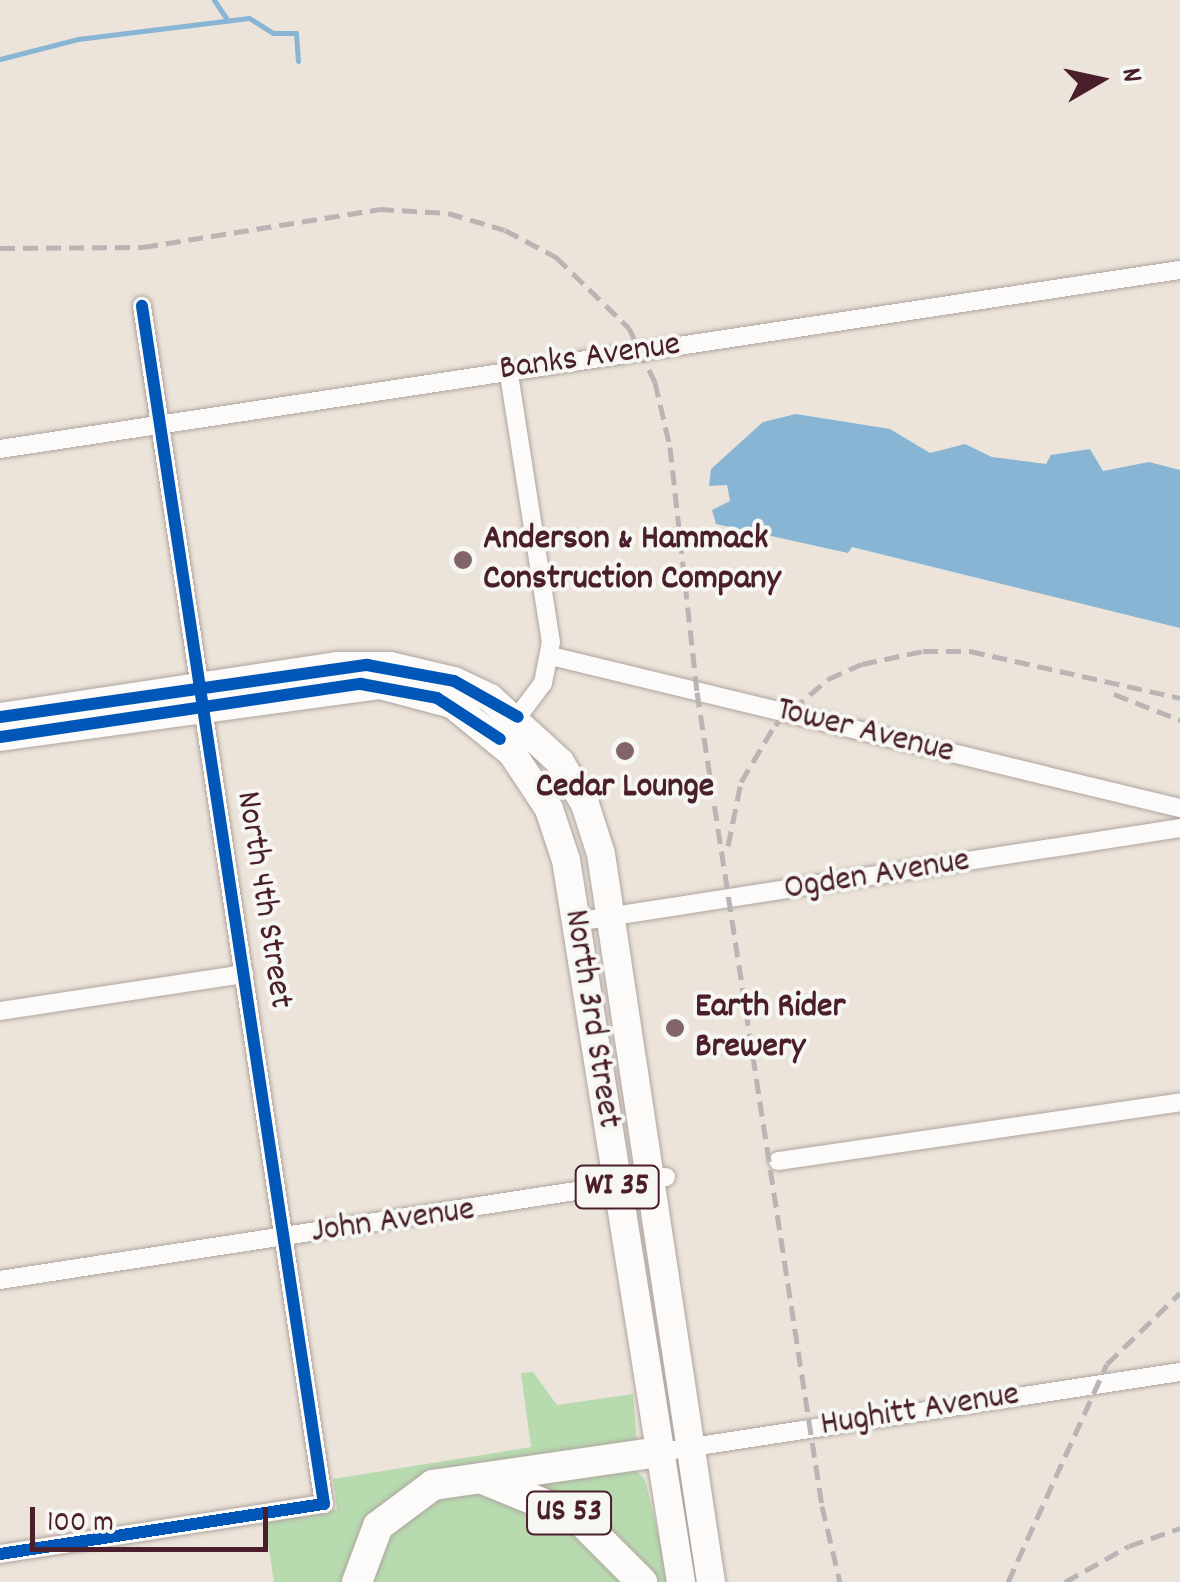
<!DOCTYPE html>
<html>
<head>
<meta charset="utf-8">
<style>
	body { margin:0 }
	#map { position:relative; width:1180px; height:1582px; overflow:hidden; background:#ece4da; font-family:Dekko,sans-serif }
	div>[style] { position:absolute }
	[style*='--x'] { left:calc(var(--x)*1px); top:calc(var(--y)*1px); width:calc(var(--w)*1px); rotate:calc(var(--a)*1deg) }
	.green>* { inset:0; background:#b7daaf }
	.water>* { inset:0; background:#89b5d4 }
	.stream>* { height:5px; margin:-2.5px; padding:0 2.5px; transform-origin:2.5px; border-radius:2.5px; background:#89b5d4 }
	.roads { filter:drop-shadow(0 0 2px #aea49f) drop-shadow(0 0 2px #aea49f) }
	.street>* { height:18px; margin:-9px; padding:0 9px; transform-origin:9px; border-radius:9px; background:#fcfbf9 }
	.primary>* { height:28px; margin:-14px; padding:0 14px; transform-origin:14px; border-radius:14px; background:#fcfbf9 }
	.highway>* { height:30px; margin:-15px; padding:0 15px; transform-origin:15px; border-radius:15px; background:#fcfbf9 }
	.rail>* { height:5px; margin-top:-2.5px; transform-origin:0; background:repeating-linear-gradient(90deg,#bab4b4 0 15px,transparent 0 23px) }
	.cycleway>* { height:12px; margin:-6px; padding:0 6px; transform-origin:6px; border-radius:6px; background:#0057b8 }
	.dots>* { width:28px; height:28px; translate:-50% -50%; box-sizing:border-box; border:5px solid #f6f6f2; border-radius:50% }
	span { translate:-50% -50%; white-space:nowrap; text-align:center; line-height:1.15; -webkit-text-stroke:8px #f6f6f2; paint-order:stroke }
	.shield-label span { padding:2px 8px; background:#f6f6f2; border:2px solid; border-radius:8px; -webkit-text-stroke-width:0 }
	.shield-label { font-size:32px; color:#4a1f2b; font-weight:700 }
	.street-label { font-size:35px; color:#4a1f2b }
	.poi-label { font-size:35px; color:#4a1f2b; font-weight:700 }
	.left { translate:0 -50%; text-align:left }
	.north { position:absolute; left:1050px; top:30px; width:100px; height:100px; -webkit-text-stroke:8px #f6f6f2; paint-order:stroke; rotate:81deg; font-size:28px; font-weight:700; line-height:40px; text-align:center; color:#4a1f2b }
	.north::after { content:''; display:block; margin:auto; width:35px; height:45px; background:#4a1f2b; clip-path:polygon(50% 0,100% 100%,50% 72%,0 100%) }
	.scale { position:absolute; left:30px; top:1507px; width:238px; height:45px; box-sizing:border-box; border:5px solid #4a1f2b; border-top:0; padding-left:12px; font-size:30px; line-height:35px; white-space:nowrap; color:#4a1f2b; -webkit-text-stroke:8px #f6f6f2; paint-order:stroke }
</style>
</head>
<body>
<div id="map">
	<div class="green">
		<div style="clip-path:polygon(533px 1372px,557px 1405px,633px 1394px,637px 1442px,437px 1478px,346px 1582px,274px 1582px,265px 1523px,337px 1509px,333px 1479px,531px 1447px,521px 1373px)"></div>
		<div style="clip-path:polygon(634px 1468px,645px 1480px,670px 1582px,651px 1582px,522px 1484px)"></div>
		<div style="clip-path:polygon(478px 1489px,557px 1517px,632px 1582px,367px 1582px,375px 1552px,423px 1501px)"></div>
	</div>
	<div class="water">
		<div style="clip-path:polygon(796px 414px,890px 429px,930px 453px,965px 444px,992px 457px,1046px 464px,1051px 455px,1090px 449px,1103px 471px,1149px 462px,1180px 470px,1180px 628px,852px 547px,848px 553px,716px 524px,712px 510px,730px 501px,727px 485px,709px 486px,711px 469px,763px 422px)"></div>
	</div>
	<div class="stream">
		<div style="--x:214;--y:0;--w:22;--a:56"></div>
		<div style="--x:0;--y:59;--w:81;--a:-14.4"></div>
		<div style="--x:78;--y:39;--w:172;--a:-7"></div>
		<div style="--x:249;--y:18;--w:28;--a:32"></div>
		<div style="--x:273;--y:33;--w:23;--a:0"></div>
		<div style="--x:296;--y:33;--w:28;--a:86"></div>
	</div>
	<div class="roads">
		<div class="street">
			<div style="--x:508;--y:368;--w:277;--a:81.1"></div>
			<div style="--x:551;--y:642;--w:42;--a:101"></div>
			<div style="--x:543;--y:683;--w:55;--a:126.9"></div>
			<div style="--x:0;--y:449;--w:1193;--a:-8.63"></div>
			<div style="--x:551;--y:656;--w:647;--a:13.59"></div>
			<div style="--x:575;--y:922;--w:612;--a:-8.83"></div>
			<div style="--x:0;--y:1011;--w:247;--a:-8.6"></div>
			<div style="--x:778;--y:1161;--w:406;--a:-8.3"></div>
			<div style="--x:0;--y:1280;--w:674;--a:-8.79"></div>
			<div style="--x:660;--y:1452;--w:526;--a:-8.75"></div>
			<div style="--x:0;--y:1554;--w:328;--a:-8.8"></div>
			<div style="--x:324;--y:1504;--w:1212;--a:-98.64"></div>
		</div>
		<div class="primary">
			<div style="--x:0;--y:717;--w:342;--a:-8.6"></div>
			<div style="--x:338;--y:666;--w:52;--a:0"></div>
			<div style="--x:390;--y:666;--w:66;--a:13.2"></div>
			<div style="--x:454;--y:681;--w:40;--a:25"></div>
			<div style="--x:490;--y:698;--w:95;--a:42.4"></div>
			<div style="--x:560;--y:762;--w:49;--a:59.2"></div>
			<div style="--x:585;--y:804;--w:52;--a:72.3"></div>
			<div style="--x:601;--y:854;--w:736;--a:81.41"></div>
			<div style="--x:0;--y:737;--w:384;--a:-7.8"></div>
			<div style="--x:380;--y:685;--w:74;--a:14.8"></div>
			<div style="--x:452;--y:704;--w:77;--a:39.2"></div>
			<div style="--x:512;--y:753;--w:67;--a:56.5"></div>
			<div style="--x:549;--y:809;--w:54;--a:71.6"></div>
			<div style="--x:566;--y:860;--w:731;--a:80.95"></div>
		</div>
		<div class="highway">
			<div style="--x:483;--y:1479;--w:103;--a:22.3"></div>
			<div style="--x:578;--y:1518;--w:91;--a:45"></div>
			<div style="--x:357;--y:1582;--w:60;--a:-69.4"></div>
			<div style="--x:378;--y:1526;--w:69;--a:-36.7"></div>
			<div style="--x:433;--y:1485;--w:229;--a:-8.3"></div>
		</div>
	</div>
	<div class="rail">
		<div style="--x:0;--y:248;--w:143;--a:-0.4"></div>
		<div style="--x:143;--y:247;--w:239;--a:-9.1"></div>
		<div style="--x:379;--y:209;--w:69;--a:3.3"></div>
		<div style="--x:448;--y:213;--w:59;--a:16.6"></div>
		<div style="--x:505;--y:230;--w:58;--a:27.9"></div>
		<div style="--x:556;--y:257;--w:102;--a:44.2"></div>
		<div style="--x:629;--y:328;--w:60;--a:64.3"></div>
		<div style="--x:655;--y:382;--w:67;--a:77"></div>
		<div style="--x:670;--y:447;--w:246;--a:83.7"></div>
		<div style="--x:697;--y:692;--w:824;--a:81.27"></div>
		<div style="--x:822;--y:1506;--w:78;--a:76.7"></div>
		<div style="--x:1114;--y:694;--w:71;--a:21.5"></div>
		<div style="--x:728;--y:846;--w:65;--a:-78.5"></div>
		<div style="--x:741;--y:782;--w:66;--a:-59.2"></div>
		<div style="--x:775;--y:725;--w:70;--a:-41"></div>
		<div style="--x:828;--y:679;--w:37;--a:-24"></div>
		<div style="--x:862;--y:664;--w:62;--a:-12"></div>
		<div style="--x:923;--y:651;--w:47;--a:0"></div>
		<div style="--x:970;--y:651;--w:215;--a:12.6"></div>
		<div style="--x:1008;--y:1582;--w:239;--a:-65.6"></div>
		<div style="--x:1107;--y:1364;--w:102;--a:-44.2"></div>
		<div style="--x:1065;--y:1582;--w:73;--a:-29.4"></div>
		<div style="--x:1129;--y:1546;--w:54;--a:-19.4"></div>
	</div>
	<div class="cycleway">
		<div style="--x:0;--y:717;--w:371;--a:-8.1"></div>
		<div style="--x:367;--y:665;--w:88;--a:10.4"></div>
		<div style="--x:454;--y:681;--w:73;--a:29.4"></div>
		<div style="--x:0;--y:737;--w:365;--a:-8.4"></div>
		<div style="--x:361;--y:684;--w:77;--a:10.4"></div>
		<div style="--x:437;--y:698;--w:75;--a:33.1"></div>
		<div style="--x:0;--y:1554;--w:328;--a:-8.8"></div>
		<div style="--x:324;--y:1504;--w:1212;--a:-98.64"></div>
	</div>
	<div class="dots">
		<div style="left:463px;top:560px;background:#836468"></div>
		<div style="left:625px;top:751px;background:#836468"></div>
		<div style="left:675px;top:1028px;background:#836468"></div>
	</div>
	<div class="shield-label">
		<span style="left:617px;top:1187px">WI 35</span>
		<span style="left:569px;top:1513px">US 53</span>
	</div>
	<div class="street-label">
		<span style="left:590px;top:358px;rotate:-8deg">Banks Avenue</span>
		<span style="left:865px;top:732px;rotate:14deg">Tower Avenue</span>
		<span style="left:877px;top:876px;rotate:-9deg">Ogden Avenue</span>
		<span style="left:263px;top:900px;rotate:81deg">North 4th Street</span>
		<span style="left:591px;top:1019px;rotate:81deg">North 3rd Street</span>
		<span style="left:393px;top:1222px;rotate:-8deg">John Avenue</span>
		<span style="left:920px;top:1411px;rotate:-9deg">Hughitt Avenue</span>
	</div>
	<div class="poi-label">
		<span class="left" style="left:483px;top:560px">Anderson &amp; Hammack<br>Construction Company</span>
		<span style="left:625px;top:788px">Cedar Lounge</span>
		<span class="left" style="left:695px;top:1028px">Earth Rider<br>Brewery</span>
	</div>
	<div class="north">N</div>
	<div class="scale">100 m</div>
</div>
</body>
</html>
